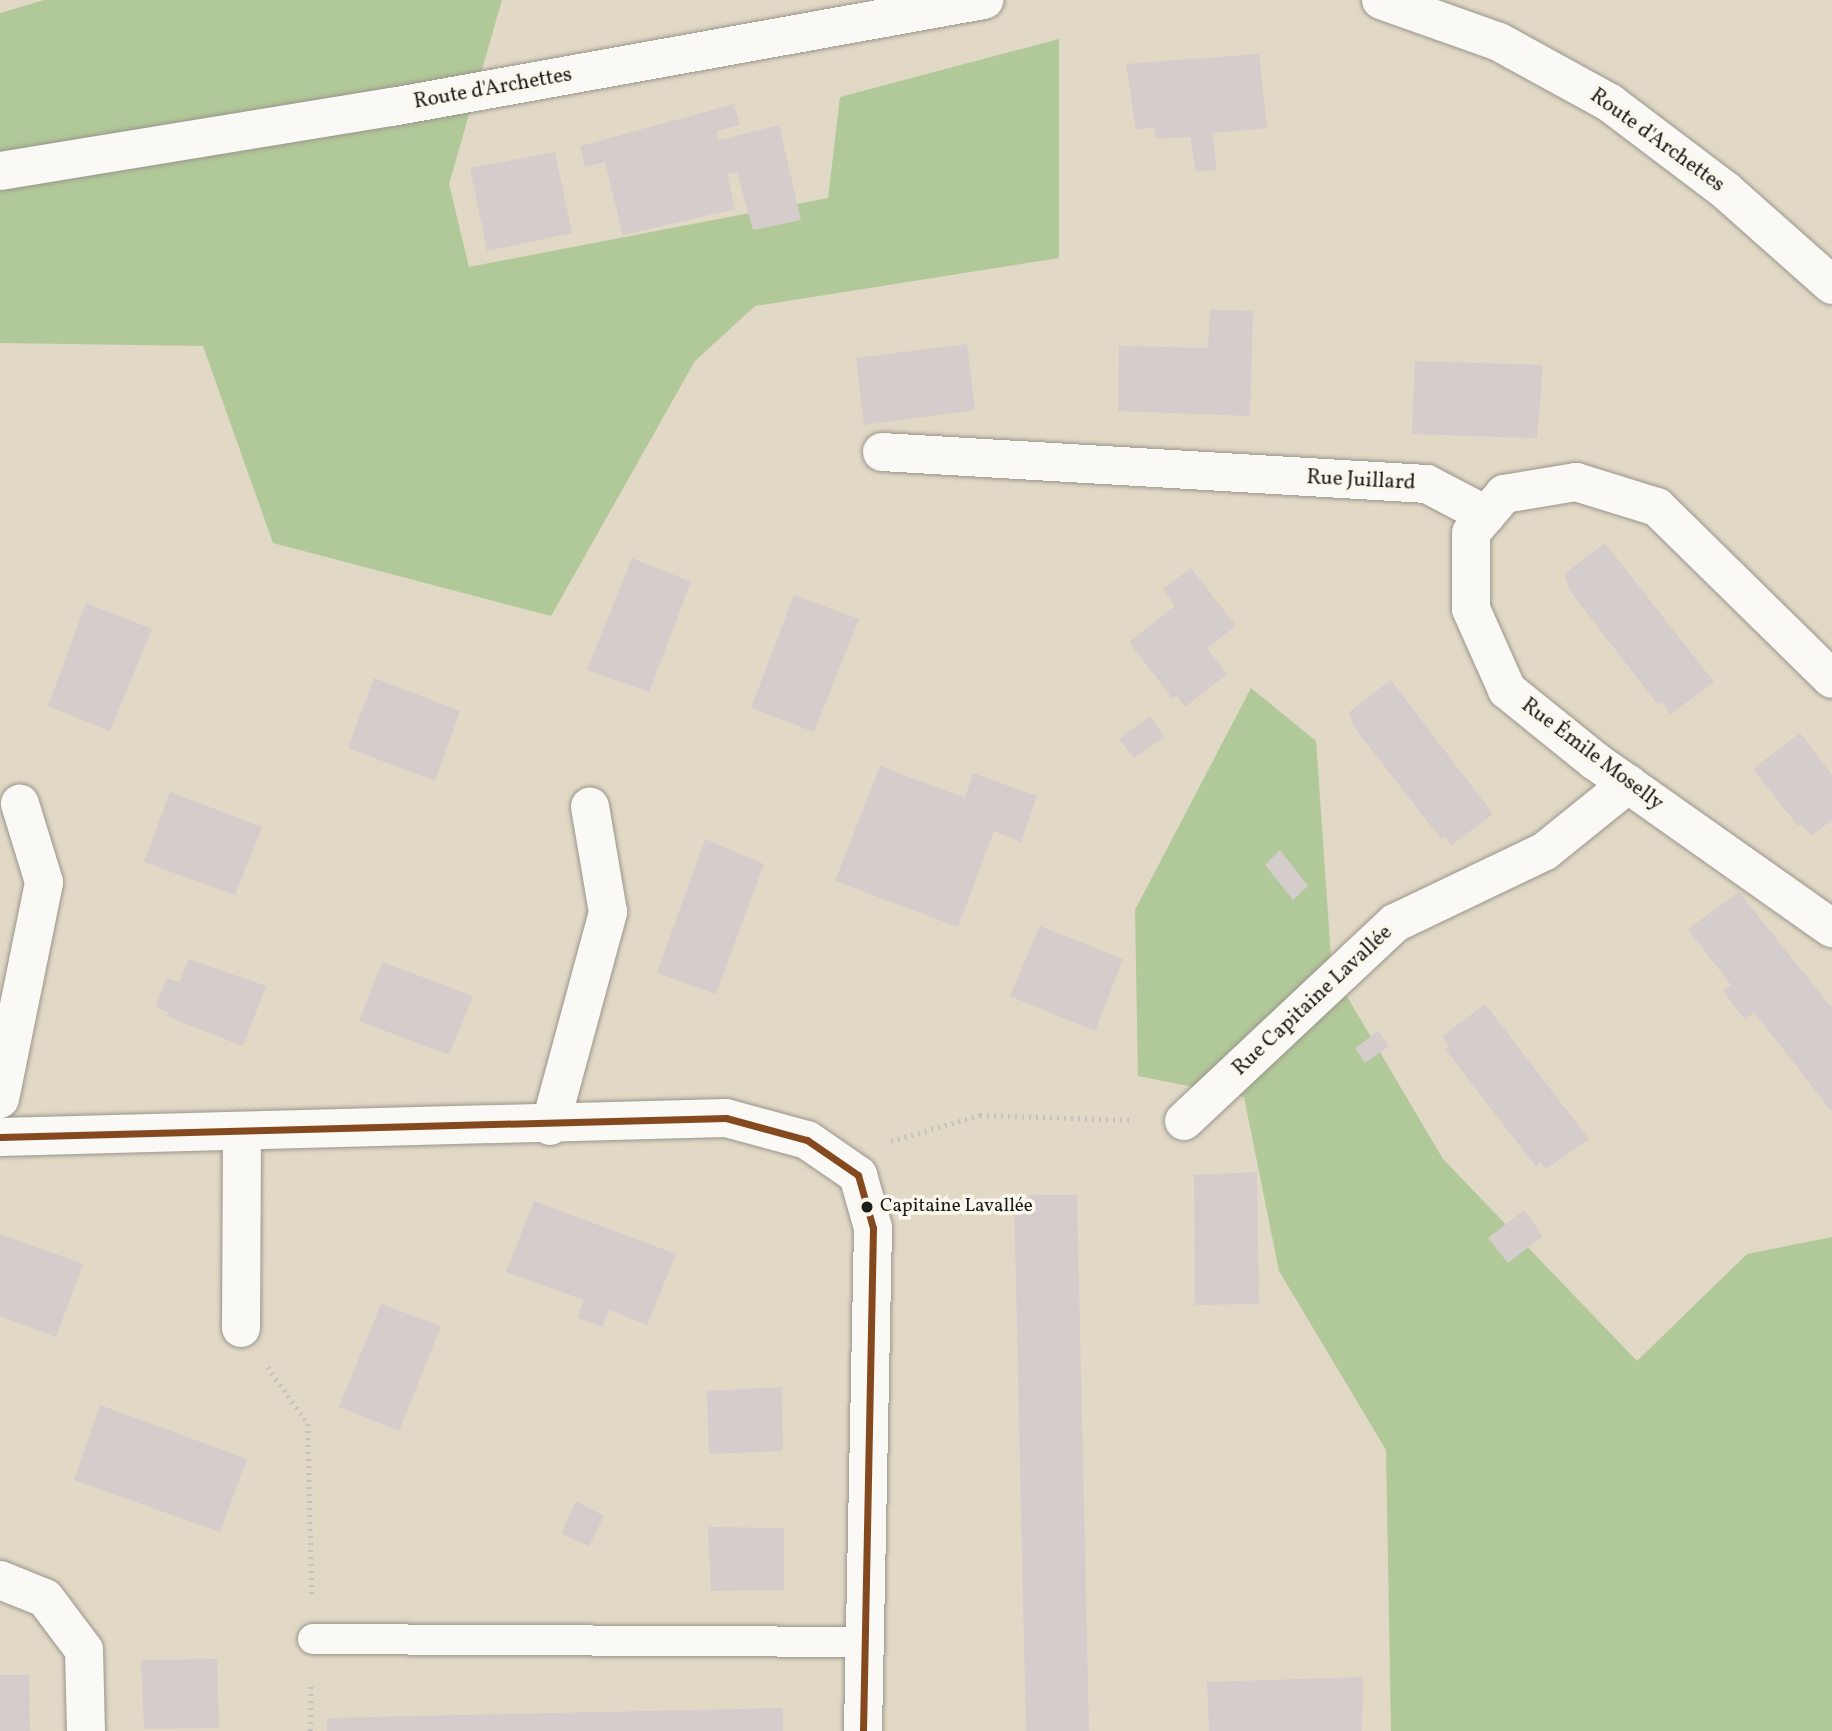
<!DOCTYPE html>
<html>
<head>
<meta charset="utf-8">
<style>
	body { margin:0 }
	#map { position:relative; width:1832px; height:1731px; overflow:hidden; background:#e1d9c6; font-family:Vollkorn,serif }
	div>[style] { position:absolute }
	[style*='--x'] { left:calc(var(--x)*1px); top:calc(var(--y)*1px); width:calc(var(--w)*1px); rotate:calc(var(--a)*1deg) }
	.forest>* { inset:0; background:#b1c899 }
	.building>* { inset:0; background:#d5cccc }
	.path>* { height:4.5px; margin-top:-2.25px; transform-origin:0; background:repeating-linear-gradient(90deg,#c4c2be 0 2px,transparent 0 7px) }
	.roads { filter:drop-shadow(0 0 2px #9a958b) drop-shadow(0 0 2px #9a958b) }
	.service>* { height:30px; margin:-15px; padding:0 15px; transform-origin:15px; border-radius:15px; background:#faf9f6 }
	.minor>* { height:38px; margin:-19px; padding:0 19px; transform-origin:19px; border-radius:19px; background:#faf9f6 }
	.tertiary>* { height:38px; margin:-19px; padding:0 19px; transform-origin:19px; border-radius:19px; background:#faf9f6 }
	.bus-1>* { height:7px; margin:-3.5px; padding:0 3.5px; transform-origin:3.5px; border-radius:3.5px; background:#85491f }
	.dots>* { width:19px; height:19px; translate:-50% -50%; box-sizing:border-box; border:4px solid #fbf7ec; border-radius:50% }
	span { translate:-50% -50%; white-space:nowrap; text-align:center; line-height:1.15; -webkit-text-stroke:7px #fbf7ec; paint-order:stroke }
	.bus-label { font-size:19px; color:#1c1c1c }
	.left { translate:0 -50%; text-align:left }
	.street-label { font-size:21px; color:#1c1c1c }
</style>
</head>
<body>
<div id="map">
	<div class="forest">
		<div style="clip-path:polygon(44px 0,502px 0,449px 184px,469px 267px,828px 198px,840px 97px,1059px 39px,1059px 258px,755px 306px,695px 361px,551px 616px,273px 543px,203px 346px,0 343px,0 13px)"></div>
		<div style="clip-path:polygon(1251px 688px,1316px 741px,1332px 971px,1443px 1159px,1637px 1361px,1747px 1254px,1832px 1237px,1832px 1731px,1391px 1731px,1386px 1450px,1279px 1271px,1244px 1097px,1138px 1076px,1135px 910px)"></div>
	</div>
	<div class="building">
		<div style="clip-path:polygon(1259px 54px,1267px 128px,1212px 133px,1217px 170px,1196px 172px,1190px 137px,1156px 139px,1154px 127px,1136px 130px,1126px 64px)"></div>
		<div style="clip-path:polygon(734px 104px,740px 125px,717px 131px,719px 140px,779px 125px,801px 220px,753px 230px,737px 172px,727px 174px,735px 209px,623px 235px,605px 162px,585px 167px,580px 146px)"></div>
		<div style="clip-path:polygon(555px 152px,572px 233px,487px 251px,470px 168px)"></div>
		<div style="clip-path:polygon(1210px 310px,1253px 311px,1250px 416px,1118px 411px,1119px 346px,1208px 348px)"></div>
		<div style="clip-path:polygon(967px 344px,975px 410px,864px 425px,856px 358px)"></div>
		<div style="clip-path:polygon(1415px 361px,1543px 365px,1537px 438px,1412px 434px)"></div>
		<div style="clip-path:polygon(1605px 543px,1714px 682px,1670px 715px,1663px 702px,1658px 705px,1570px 591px,1564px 574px)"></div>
		<div style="clip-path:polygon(632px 558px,691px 582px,649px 692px,587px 670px)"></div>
		<div style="clip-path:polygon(1191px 568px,1236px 626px,1207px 648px,1227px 674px,1185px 707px,1177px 696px,1172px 698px,1129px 642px,1175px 606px,1163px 589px)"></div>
		<div style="clip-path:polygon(794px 595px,859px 619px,814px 732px,751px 708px)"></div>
		<div style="clip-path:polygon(86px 603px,152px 629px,110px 731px,48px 706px)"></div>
		<div style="clip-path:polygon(374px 678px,460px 711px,435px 781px,348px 748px)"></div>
		<div style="clip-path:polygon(1391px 680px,1493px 814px,1452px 845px,1445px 837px,1441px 839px,1353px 726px,1349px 712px)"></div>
		<div style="clip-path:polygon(1150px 716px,1164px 737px,1134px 758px,1119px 739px)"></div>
		<div style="clip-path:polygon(1800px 733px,1832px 775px,1832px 820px,1811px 836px,1801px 824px,1798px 826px,1753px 769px)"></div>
		<div style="clip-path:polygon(880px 766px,965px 798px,973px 773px,1037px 796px,1021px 842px,994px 831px,958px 927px,835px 881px)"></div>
		<div style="clip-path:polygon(170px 792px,262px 827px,235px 895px,144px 862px)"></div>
		<div style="clip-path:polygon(705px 839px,764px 864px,716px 994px,657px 973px)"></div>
		<div style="clip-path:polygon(1280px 850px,1308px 886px,1293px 900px,1265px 865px)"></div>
		<div style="clip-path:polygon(1739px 892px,1832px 1008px,1832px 1112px,1754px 1012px,1745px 1020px,1723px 991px,1731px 985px,1688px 929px)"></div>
		<div style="clip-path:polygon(1040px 926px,1123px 959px,1095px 1031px,1010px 996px)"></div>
		<div style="clip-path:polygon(188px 959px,266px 986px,243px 1046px,166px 1016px,169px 1013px,156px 1007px,166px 978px,180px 982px)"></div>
		<div style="clip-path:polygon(382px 962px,473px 996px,449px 1055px,359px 1021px)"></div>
		<div style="clip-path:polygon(1485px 1004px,1589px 1139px,1546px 1169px,1540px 1162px,1536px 1167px,1445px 1049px,1449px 1047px,1443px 1036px)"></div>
		<div style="clip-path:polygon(1378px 1031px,1389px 1046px,1365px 1063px,1355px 1048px)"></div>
		<div style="clip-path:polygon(1257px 1172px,1259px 1304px,1195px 1305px,1194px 1175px)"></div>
		<div style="clip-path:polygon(1014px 1195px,1077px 1195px,1089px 1731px,1026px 1731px)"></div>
		<div style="clip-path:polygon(534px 1201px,676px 1254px,647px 1325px,609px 1310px,603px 1327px,577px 1318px,584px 1300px,506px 1272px)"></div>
		<div style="clip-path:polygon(1524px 1210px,1543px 1236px,1508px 1263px,1488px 1238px)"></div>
		<div style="clip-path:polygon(0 1234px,83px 1264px,56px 1337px,0 1316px)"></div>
		<div style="clip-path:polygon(381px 1304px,441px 1326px,399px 1431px,339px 1407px)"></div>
		<div style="clip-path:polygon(782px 1387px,783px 1451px,709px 1454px,707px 1391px)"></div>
		<div style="clip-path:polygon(100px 1405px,247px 1459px,220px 1532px,74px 1480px)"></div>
		<div style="clip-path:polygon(576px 1501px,604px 1516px,589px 1546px,561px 1534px)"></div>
		<div style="clip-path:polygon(708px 1527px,784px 1528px,784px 1590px,711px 1591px)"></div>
		<div style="clip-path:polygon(217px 1659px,219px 1728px,144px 1729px,141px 1660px)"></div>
		<div style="clip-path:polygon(0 1675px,29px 1675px,30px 1731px,0 1731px)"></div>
		<div style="clip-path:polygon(1363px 1677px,1362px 1731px,1209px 1731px,1207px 1682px)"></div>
		<div style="clip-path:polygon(783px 1708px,783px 1731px,327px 1731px,327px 1718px)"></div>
	</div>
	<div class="path">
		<div style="--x:891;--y:1141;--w:93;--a:-16.3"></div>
		<div style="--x:980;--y:1115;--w:154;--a:1.9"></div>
		<div style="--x:268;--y:1367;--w:70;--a:54.9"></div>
		<div style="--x:308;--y:1424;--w:170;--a:88.7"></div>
		<div style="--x:310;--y:1731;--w:48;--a:-88.8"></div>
	</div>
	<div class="roads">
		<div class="service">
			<div style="--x:313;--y:1639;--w:552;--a:0.31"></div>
		</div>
		<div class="minor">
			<div style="--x:882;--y:452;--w:546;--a:3.36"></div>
			<div style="--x:1427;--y:484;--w:67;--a:27.7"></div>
			<div style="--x:1486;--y:515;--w:28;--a:-49"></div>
			<div style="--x:1504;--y:494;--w:73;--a:-9.5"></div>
			<div style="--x:1576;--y:482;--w:85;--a:17.2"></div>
			<div style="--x:1657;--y:507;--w:245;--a:44.5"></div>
			<div style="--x:1486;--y:515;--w:23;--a:130"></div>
			<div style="--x:1471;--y:533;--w:76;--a:90"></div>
			<div style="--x:1471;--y:609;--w:89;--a:66"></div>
			<div style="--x:1507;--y:690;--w:113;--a:38.9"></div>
			<div style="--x:1595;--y:761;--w:290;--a:35.2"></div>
			<div style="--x:0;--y:1099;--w:221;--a:-78.5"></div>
			<div style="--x:44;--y:882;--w:82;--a:-107.1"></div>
			<div style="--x:1184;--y:1121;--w:289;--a:-43.2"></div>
			<div style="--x:1395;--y:923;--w:166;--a:-25.6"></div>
			<div style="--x:1545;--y:851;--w:107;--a:-38.9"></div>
			<div style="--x:550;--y:1126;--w:222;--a:-74.8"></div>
			<div style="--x:608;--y:912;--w:107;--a:-99.7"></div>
			<div style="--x:0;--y:1137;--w:726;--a:-1.5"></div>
			<div style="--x:726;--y:1118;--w:84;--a:15.2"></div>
			<div style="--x:807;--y:1140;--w:62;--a:34.5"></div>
			<div style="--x:858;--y:1175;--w:55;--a:74.2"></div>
			<div style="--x:873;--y:1228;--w:503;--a:91.14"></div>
			<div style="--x:241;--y:1328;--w:195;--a:-89.7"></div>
			<div style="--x:0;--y:1580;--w:48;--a:21.8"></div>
			<div style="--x:45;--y:1598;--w:65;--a:53.1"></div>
			<div style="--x:84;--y:1650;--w:81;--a:88.6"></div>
		</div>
		<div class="tertiary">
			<div style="--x:1381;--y:0;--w:125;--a:19.6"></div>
			<div style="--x:1499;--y:42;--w:127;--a:28.8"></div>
			<div style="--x:1610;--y:103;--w:144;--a:37.1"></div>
			<div style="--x:1725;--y:190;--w:143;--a:41.6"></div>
			<div style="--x:0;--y:171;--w:397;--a:-9.3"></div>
			<div style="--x:392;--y:107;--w:602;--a:-10.25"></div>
		</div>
	</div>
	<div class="bus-1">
		<div style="--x:0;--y:1137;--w:726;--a:-1.5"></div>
		<div style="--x:726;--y:1118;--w:84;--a:15.2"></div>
		<div style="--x:807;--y:1140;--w:62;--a:34.5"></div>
		<div style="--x:858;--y:1175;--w:55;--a:74.2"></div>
		<div style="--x:873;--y:1228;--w:503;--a:91.14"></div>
	</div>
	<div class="dots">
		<div style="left:867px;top:1207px;background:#1c1c1c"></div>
	</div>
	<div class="bus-label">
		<span class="left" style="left:880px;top:1207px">Capitaine Lavallée</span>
	</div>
	<div class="street-label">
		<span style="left:493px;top:89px;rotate:-10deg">Route d'Archettes</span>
		<span style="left:1657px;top:141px;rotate:36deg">Route d'Archettes</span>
		<span style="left:1361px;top:481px;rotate:3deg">Rue Juillard</span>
		<span style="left:1592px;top:755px;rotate:37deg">Rue Émile Moselly</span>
		<span style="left:1313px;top:1001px;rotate:-43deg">Rue Capitaine Lavallée</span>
	</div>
</div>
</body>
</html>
